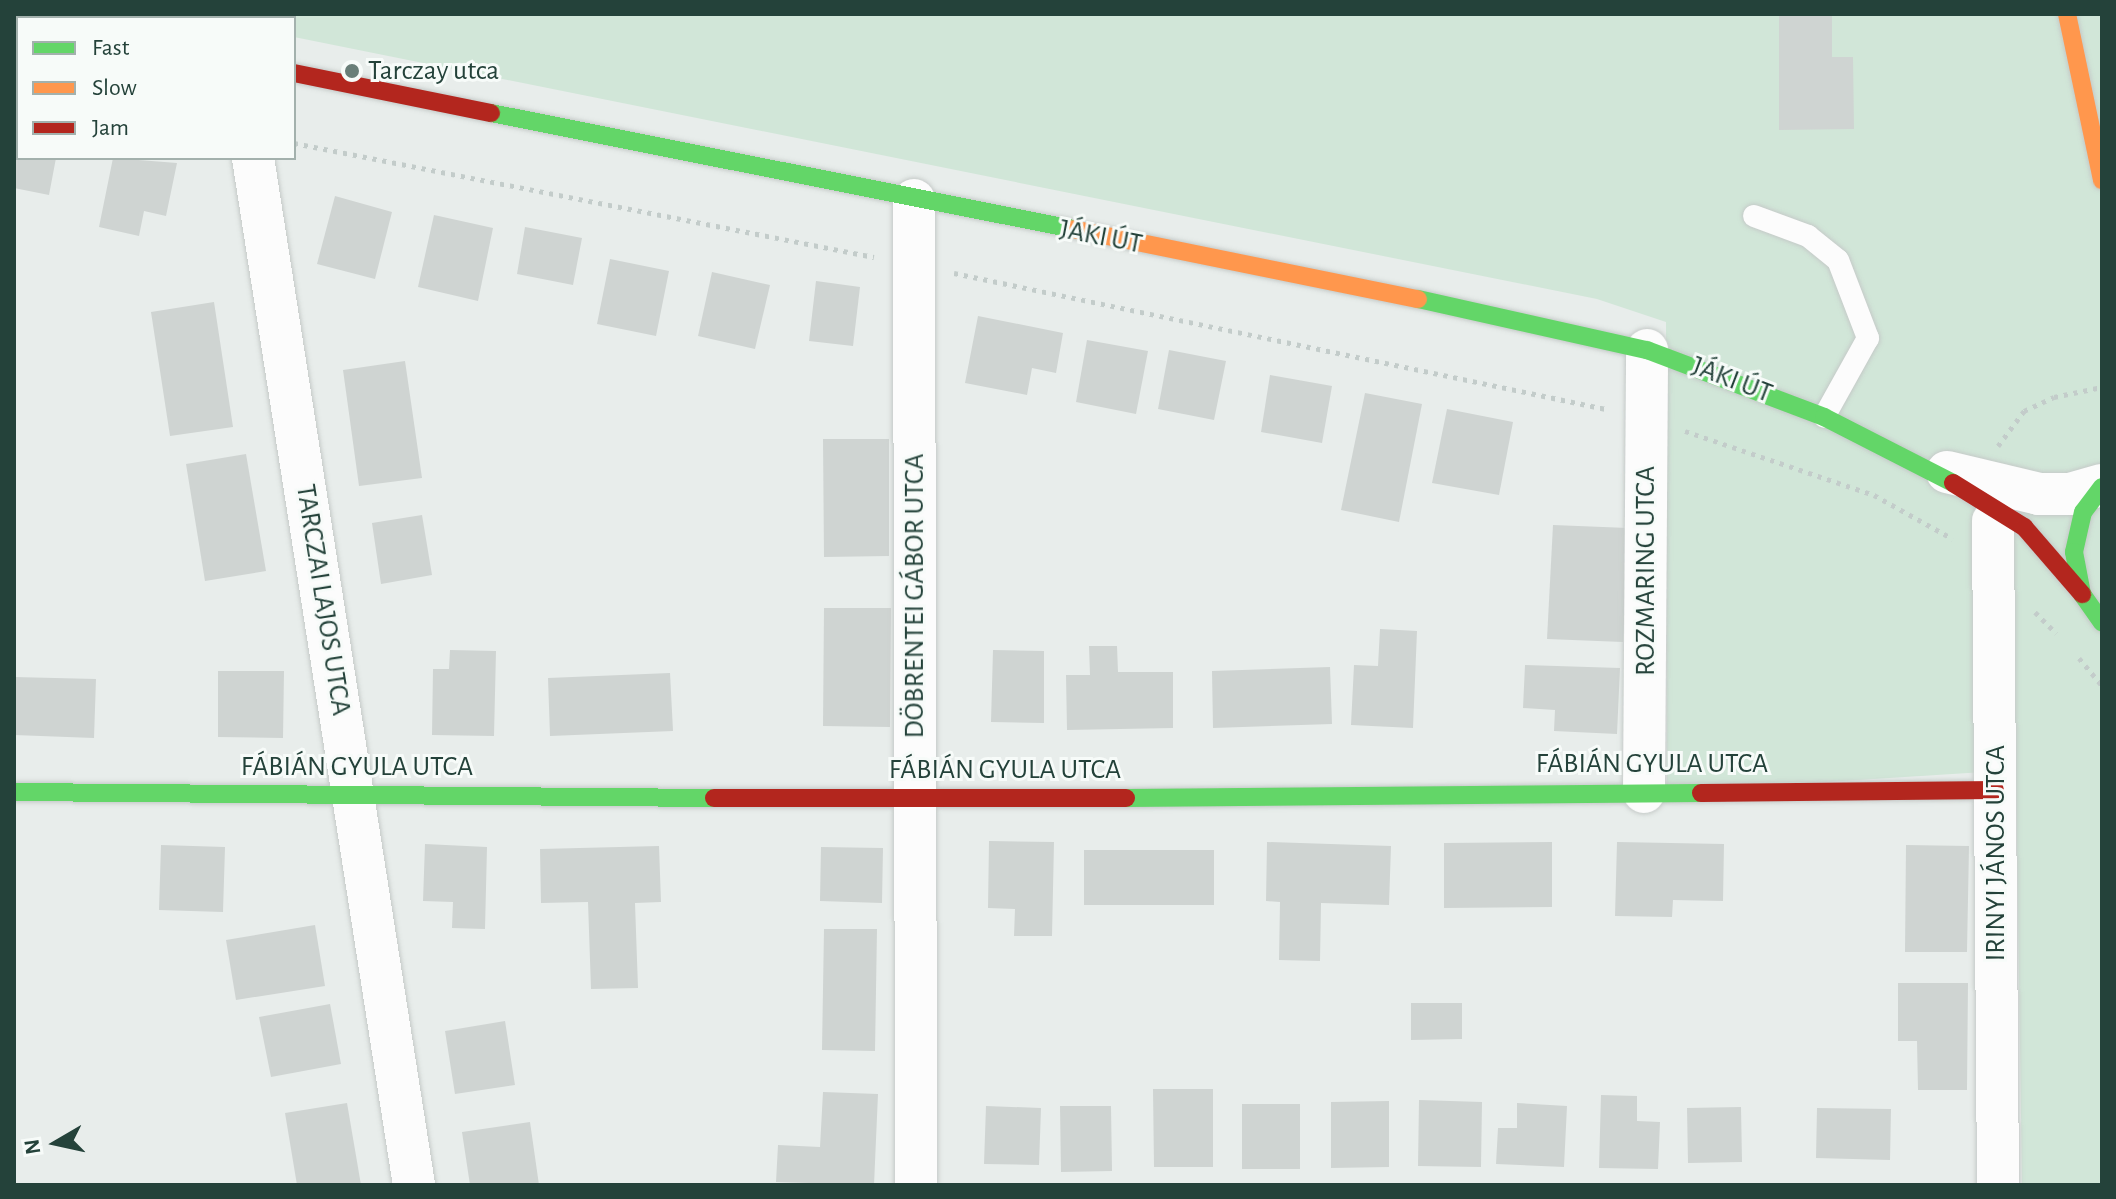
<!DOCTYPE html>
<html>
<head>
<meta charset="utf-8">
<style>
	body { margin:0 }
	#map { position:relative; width:2116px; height:1199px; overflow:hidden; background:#e8edeb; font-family:"Alegreya Sans",sans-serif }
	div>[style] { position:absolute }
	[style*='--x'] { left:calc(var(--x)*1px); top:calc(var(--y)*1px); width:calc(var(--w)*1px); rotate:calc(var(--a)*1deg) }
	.green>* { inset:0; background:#d1e6d8 }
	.building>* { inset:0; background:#cfd4d2 }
	.path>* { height:5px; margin-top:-2.5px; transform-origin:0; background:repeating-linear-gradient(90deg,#c3ccca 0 4px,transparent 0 10px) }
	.roads { filter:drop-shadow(0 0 2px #c5cac8) drop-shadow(0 0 2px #c5cac8) }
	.lane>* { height:22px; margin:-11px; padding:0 11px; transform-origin:11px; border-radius:11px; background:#fcfcfc }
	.street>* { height:42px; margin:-21px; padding:0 21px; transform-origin:21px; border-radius:21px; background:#fcfcfc }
	.fast>* { height:18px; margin:-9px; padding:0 9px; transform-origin:9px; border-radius:9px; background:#63d668 }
	.slow>* { height:18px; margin:-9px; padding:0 9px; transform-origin:9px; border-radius:9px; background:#ff974d }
	.jam>* { height:18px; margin:-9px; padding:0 9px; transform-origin:9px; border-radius:9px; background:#b3261e }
	.dots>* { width:22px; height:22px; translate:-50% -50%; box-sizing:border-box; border:4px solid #f7fbf9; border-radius:50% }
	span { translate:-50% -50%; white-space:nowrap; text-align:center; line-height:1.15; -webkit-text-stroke:6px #f7fbf9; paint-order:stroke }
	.poi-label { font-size:28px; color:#24423a }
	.left { translate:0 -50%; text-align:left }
	.street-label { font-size:28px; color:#24423a }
	.frame { position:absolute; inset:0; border:16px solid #24423a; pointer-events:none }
	.legend { position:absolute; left:16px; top:16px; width:280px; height:144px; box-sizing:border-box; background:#f7fbf9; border:2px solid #a3b1ad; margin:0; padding:10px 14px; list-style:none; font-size:24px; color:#24423a }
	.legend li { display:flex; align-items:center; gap:16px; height:40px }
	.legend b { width:40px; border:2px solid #a3b1ad }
	.north { position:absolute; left:16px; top:1103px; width:80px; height:80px; -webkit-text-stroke:6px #f7fbf9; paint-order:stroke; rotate:261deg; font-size:22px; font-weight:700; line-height:32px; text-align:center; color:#24423a }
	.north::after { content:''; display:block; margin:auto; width:28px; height:36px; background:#24423a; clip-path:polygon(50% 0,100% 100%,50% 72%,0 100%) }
</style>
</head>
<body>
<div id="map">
	<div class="green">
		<div style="clip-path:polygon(177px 14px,2102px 14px,2102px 1185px,2022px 1185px,2016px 770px,1667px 792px,1666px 322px,1597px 299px,294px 37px,294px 18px)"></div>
	</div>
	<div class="building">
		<div style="clip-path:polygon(1779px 14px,1832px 14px,1832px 57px,1853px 57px,1854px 129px,1779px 130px)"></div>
		<div style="clip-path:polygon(14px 128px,18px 158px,56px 158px,49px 195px,14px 188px)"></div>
		<div style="clip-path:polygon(113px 158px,177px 163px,166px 216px,144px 211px,139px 236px,99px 227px)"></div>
		<div style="clip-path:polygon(335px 196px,392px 212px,375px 279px,317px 264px)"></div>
		<div style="clip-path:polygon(434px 215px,493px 228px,478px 301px,418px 287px)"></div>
		<div style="clip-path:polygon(525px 227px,582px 238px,573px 285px,517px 274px)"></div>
		<div style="clip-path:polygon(610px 259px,669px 271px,656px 336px,597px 324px)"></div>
		<div style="clip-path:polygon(712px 272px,770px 285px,755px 349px,698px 336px)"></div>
		<div style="clip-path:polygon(816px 281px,860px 287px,853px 346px,809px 341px)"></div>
		<div style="clip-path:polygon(214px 302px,233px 427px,170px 436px,151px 312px)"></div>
		<div style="clip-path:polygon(978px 316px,1063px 333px,1056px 373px,1032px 368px,1027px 395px,965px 383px)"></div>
		<div style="clip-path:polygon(1087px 340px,1148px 351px,1136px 414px,1076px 402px)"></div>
		<div style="clip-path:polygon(1169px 350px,1226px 361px,1214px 420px,1158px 409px)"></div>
		<div style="clip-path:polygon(405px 361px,422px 478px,359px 486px,343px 370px)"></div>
		<div style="clip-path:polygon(1270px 375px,1332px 386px,1322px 443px,1261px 432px)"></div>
		<div style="clip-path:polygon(1365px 393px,1422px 404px,1399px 522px,1341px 510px)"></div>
		<div style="clip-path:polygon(1447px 409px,1513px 422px,1499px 495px,1432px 483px)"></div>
		<div style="clip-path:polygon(823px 439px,889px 439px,889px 556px,824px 557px)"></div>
		<div style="clip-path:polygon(246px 454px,266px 571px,205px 581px,186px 464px)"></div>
		<div style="clip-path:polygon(422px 515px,432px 575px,381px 584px,372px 523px)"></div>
		<div style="clip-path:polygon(1553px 525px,1628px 528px,1623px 642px,1547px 639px)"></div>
		<div style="clip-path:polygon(824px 608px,891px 608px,890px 727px,823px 726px)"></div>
		<div style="clip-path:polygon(1380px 629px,1417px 631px,1413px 728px,1351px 725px,1354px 665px,1378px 666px)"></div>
		<div style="clip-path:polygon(1089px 646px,1117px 646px,1118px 672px,1173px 672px,1173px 728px,1067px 730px,1066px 675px,1090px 675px)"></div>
		<div style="clip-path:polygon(450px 650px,496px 651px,494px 736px,432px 735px,433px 669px,449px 669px)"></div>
		<div style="clip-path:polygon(993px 650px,1044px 651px,1044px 723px,991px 722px)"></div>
		<div style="clip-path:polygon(1525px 665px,1620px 668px,1617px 734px,1554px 731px,1555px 710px,1523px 708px)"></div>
		<div style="clip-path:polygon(1330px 667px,1332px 724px,1213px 728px,1212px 671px)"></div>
		<div style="clip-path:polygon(218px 671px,284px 671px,283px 738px,218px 737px)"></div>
		<div style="clip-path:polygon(670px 673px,673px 731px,550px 736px,548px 678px)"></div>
		<div style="clip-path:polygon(14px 677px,96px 679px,94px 738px,14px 735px)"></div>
		<div style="clip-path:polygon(989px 841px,1054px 842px,1052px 936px,1014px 936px,1015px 909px,988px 908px)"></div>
		<div style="clip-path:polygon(1267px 842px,1391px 846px,1389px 905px,1321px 903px,1320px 961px,1279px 960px,1280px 902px,1266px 901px)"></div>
		<div style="clip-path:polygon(1552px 842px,1552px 907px,1444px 908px,1444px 843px)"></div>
		<div style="clip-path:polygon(1617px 842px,1724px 844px,1723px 901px,1673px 900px,1672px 917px,1615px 916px)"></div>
		<div style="clip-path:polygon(425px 844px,487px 847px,485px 929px,452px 928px,453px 902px,423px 901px)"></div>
		<div style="clip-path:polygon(161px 845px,225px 847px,223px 912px,159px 910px)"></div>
		<div style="clip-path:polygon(1906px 845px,1969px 846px,1967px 952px,1905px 952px)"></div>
		<div style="clip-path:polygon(659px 846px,661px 902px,635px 903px,638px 988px,591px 989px,588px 902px,541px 903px,540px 849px)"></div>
		<div style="clip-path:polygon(821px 847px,883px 848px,882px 903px,820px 901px)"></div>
		<div style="clip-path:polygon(1084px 850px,1214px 850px,1214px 905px,1084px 905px)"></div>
		<div style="clip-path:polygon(315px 925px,325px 986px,236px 1000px,226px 940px)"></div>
		<div style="clip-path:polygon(824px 929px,877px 929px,875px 1051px,822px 1050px)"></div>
		<div style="clip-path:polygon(1898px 983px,1968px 983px,1967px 1090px,1918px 1090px,1917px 1041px,1898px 1041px)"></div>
		<div style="clip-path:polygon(1411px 1003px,1462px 1003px,1462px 1039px,1411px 1040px)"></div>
		<div style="clip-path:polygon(330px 1004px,341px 1064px,271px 1077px,259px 1017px)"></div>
		<div style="clip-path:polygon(505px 1021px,515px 1085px,455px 1094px,445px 1031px)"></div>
		<div style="clip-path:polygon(1153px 1089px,1213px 1089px,1213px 1167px,1154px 1167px)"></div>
		<div style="clip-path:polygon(823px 1092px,878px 1094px,874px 1185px,776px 1182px,778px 1145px,820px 1147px)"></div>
		<div style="clip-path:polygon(1601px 1095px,1637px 1096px,1637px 1121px,1660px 1122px,1658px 1169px,1599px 1168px)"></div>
		<div style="clip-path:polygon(1419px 1100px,1482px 1102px,1481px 1167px,1418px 1166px)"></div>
		<div style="clip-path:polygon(1389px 1101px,1389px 1167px,1331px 1168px,1331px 1102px)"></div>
		<div style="clip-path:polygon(347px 1103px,361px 1185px,297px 1185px,285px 1113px)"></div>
		<div style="clip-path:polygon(1517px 1103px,1567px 1106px,1564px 1167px,1496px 1164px,1498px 1128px,1517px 1128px)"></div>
		<div style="clip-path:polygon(1242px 1104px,1300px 1104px,1300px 1169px,1242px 1169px)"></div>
		<div style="clip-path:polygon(986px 1106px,1041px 1108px,1039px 1165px,984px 1164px)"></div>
		<div style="clip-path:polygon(1060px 1106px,1111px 1106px,1112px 1171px,1061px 1172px)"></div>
		<div style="clip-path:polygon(1741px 1107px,1742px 1162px,1688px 1163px,1687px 1108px)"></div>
		<div style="clip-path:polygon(1817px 1108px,1891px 1109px,1890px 1160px,1816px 1158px)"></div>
		<div style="clip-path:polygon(530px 1122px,539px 1185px,470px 1185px,462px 1132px)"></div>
	</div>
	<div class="path">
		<div style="--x:14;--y:87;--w:4;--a:14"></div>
		<div style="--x:294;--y:143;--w:591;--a:11.12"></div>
		<div style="--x:954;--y:273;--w:666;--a:11.78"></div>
		<div style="--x:1685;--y:431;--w:200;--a:18.7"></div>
		<div style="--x:1874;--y:495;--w:90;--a:29.1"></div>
		<div style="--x:1998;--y:446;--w:44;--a:-53.4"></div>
		<div style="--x:2024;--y:411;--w:33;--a:-25"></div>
		<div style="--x:2054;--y:397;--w:49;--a:-11.8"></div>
		<div style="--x:2035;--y:612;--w:30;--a:45"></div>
		<div style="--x:2079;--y:658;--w:35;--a:50"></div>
	</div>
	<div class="roads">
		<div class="lane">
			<div style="--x:1754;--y:216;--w:58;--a:20.3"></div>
			<div style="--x:1808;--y:236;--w:38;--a:39"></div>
			<div style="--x:1838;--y:260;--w:84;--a:69"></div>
			<div style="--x:1868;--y:338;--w:90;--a:119.1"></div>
		</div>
		<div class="street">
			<div style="--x:14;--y:16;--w:9;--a:13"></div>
			<div style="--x:253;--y:158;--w:1040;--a:81.09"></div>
			<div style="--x:914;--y:200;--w:985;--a:89.88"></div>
			<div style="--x:1947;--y:472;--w:95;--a:13.4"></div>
			<div style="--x:2039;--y:494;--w:31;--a:0"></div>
			<div style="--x:2070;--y:494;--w:33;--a:-16"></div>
			<div style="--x:1993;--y:521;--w:664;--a:89.57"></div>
			<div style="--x:1644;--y:792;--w:442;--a:-89.6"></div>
		</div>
		<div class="fast">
			<div style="--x:491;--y:113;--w:593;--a:11.27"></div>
			<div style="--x:1418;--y:299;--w:235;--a:12.6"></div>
			<div style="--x:1647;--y:350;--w:189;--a:20.7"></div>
			<div style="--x:1824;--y:417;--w:145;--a:27.1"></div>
			<div style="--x:2102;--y:487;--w:31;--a:127"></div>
			<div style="--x:2083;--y:512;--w:41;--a:102.7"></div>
			<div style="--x:2074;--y:552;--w:43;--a:79.2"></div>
			<div style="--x:2082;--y:594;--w:35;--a:55"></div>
			<div style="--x:14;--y:792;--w:700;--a:0.49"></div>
			<div style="--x:1126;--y:798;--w:575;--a:-0.5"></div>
		</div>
		<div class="slow">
			<div style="--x:2067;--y:14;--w:170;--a:78.1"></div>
			<div style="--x:1073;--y:229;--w:352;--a:11.5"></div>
		</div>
		<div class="jam">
			<div style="--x:294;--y:73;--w:201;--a:11.5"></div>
			<div style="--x:1953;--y:483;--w:84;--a:31.8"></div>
			<div style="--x:2024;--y:527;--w:89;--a:49.1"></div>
			<div style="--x:1701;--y:793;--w:294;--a:-0.6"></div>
			<div style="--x:714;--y:798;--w:412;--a:0"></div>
		</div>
	</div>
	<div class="dots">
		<div style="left:352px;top:71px;background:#697e78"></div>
	</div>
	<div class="poi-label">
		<span class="left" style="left:368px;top:71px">Tarczay utca</span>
	</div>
	<div class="street-label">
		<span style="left:1101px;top:237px;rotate:11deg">JÁKI ÚT</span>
		<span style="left:1732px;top:380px;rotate:21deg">JÁKI ÚT</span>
		<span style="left:1646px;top:571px;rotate:-90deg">ROZMARING UTCA</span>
		<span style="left:915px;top:596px;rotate:-90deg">DÖBRENTEI GÁBOR UTCA</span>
		<span style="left:323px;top:600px;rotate:81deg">TARCZAI LAJOS UTCA</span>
		<span style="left:1652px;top:764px">FÁBIÁN GYULA UTCA</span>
		<span style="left:357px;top:767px">FÁBIÁN GYULA UTCA</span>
		<span style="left:1005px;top:770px">FÁBIÁN GYULA UTCA</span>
		<span style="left:1996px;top:853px;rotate:-90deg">IRINYI JÁNOS UTCA</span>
	</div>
	<div class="frame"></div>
	<ul class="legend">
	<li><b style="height:10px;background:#63d668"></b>Fast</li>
	<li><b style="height:10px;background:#ff974d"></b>Slow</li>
	<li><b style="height:10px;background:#b3261e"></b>Jam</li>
	</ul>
	<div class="north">N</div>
</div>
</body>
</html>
